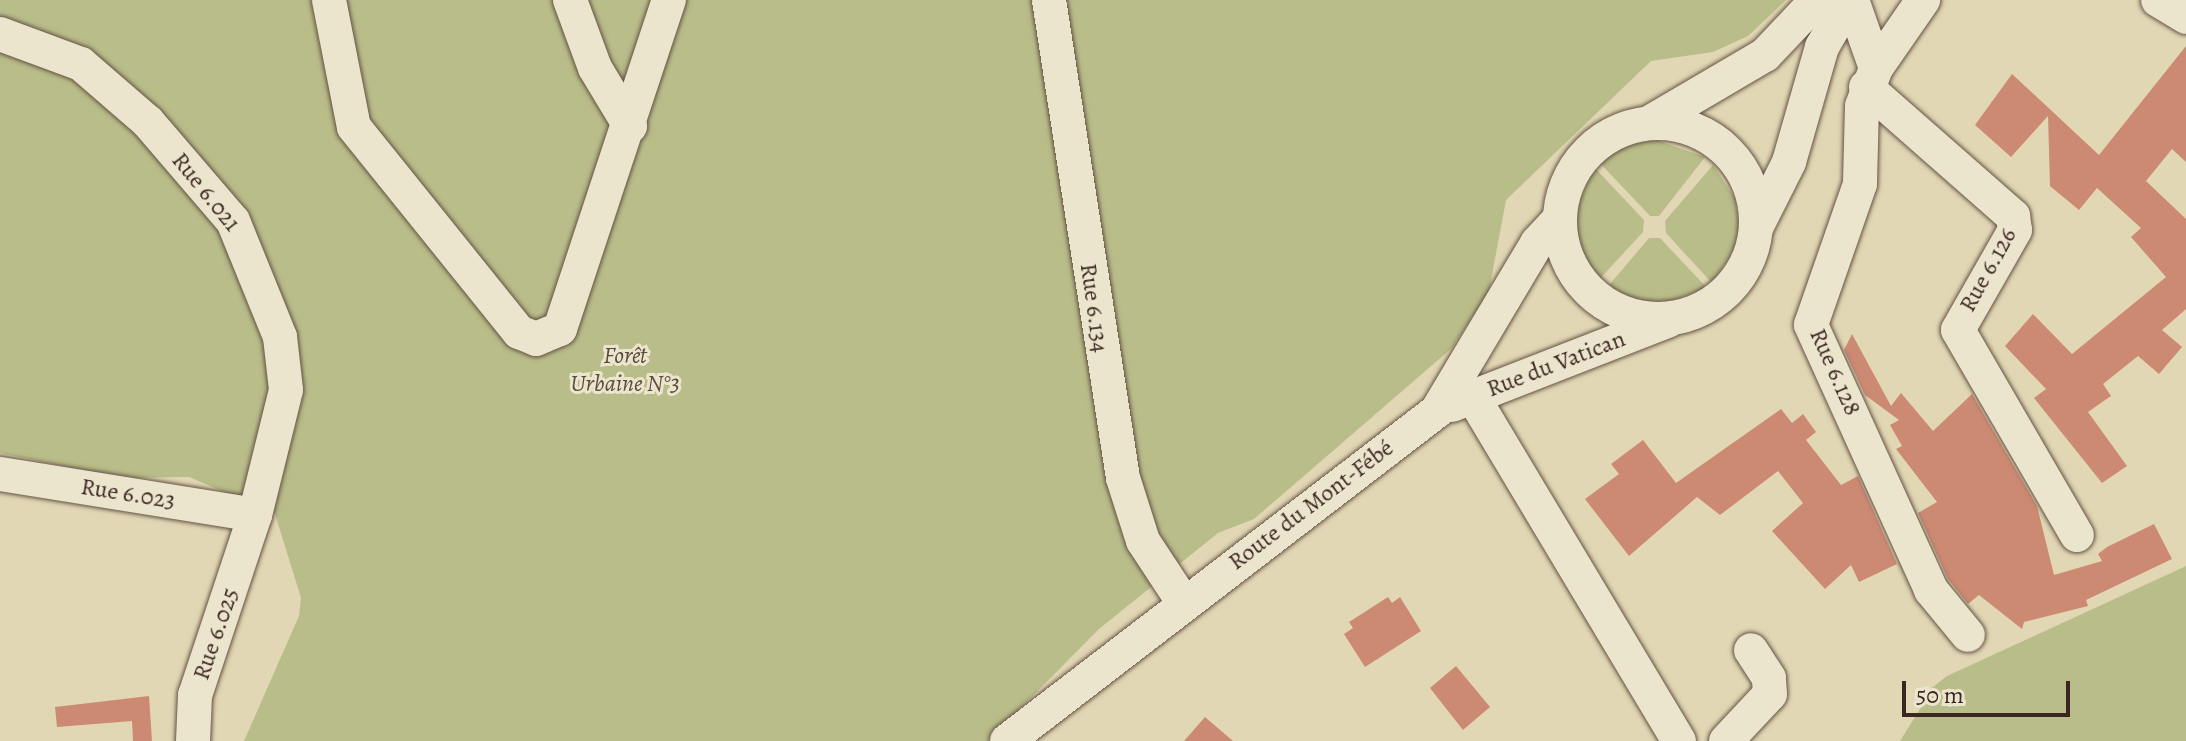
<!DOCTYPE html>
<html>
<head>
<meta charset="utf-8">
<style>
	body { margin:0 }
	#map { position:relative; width:2186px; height:741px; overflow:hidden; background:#e2d7b4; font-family:Alegreya,serif }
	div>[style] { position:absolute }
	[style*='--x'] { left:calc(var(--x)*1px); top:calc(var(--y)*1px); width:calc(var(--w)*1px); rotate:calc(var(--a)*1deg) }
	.green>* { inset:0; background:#b9bd89 }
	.building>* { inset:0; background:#cc8a73 }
	.roads { filter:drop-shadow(0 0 2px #655345) drop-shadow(0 0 2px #655345) }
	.minor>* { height:34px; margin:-17px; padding:0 17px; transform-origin:17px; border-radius:17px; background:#ece5ce }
	.minor>.ring { margin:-17px; padding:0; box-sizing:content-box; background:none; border:34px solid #ece5ce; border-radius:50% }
	span { translate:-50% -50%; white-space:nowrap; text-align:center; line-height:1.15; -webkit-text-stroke:6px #ece5ce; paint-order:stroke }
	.street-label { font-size:24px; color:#3b2720 }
	.park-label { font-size:24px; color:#5a4c3a; font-style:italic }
	.scale { position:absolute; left:1902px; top:681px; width:168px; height:36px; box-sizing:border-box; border:4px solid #3b2720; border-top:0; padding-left:10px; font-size:24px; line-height:28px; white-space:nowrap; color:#3b2720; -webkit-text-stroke:6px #ece5ce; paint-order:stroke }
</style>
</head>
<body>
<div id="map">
	<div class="green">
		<div style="clip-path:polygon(0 0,1786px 0,1748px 36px,1713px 52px,1651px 61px,1506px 200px,1489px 291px,1452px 348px,1254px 519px,1218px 533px,1099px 629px,988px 741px,244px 741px,299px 616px,301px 598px,275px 514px,189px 477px,121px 478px,0 453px)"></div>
		<div style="clip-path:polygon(1656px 140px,1705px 157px,1659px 216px,1650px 216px,1599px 162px,1630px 144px)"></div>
		<div style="clip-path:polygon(1713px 165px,1735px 199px,1739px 225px,1734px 250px,1712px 283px,1666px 233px,1665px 221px)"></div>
		<div style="clip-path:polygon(1594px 167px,1644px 220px,1643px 232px,1597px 282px,1575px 248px,1571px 222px)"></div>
		<div style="clip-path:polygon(1649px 238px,1660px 238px,1707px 288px,1654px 307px,1605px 290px)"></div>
		<div style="clip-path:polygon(2186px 566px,2186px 741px,1900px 741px,1923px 704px,1919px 698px,1947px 676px)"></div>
	</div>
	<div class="building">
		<div style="clip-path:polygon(2186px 46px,2186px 162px,2172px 149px,2146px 181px,2186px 219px,2186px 309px,2162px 330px,2182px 347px,2159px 374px,2138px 356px,2103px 384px,2111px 396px,2088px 412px,2127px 466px,2102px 483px,2034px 398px,2046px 389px,2005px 346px,2033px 314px,2072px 354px,2166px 277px,2131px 237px,2141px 228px,2097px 188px,2079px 210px,2050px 186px,2048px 116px,2011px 157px,1975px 125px,2012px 74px,2099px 155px)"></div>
		<div style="clip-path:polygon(1852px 334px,1891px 406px,1901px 393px,1933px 431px,1972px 394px,2037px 506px,2054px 575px,2102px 561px,2098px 554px,2107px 547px,2154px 524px,2172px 559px,2086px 600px,2088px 606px,2024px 622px,2022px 629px,1979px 595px,1968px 604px,1948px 579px,1918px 513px,1937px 502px,1896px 449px,1902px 446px,1890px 425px,1899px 420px,1865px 395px,1844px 350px)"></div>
		<div style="clip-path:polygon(1781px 409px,1792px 423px,1803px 414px,1816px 432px,1806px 440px,1841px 485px,1858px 476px,1897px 564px,1859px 582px,1851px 565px,1825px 589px,1772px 531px,1803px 503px,1778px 471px,1720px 515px,1697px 497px,1629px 556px,1585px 499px,1619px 474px,1611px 464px,1643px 440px,1676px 483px)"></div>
		<div style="clip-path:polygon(1388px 597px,1392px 603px,1400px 597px,1421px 631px,1365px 667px,1344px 634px,1353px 628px,1349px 622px)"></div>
		<div style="clip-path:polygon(1456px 666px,1490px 707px,1463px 730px,1430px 688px)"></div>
		<div style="clip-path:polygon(149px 696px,152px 741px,133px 741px,132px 721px,57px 727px,55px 707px)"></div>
		<div style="clip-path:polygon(1205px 717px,1233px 741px,1184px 741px)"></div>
	</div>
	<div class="roads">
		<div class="minor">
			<div style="--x:329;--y:0;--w:129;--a:78.9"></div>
			<div style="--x:354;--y:127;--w:263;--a:51.2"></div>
			<div style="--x:519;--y:332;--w:18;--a:22"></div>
			<div style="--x:536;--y:339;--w:26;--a:-23"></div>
			<div style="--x:560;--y:329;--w:347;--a:-71.7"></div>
			<div style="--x:570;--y:0;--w:72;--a:69.8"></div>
			<div style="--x:595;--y:68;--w:68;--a:58.9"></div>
			<div style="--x:1049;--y:0;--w:484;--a:81.2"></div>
			<div style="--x:1123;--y:478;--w:66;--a:72.4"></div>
			<div style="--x:1143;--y:541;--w:73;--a:56.7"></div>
			<div style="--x:1852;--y:0;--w:72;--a:70.6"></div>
			<div style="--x:1876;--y:68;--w:40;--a:110.2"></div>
			<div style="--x:1862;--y:106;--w:78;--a:91.5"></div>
			<div style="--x:1860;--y:184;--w:149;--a:109.2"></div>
			<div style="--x:1811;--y:325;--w:291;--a:65.6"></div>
			<div style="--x:1931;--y:590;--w:58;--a:50.6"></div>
			<div style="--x:2158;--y:0;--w:33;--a:31"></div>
			<div style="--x:0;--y:34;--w:86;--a:20.3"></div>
			<div style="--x:81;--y:64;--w:89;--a:40.9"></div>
			<div style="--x:148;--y:122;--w:130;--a:49.4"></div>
			<div style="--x:233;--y:221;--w:125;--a:67.9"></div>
			<div style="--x:280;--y:337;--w:53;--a:83.5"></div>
			<div style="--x:286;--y:390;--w:129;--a:103.9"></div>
			<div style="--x:255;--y:515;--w:190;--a:108.4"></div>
			<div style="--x:195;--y:695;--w:46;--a:92.5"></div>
			<div style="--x:1876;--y:68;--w:83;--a:-55.3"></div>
			<div style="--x:1866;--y:87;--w:196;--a:41.3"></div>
			<div style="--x:2013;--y:216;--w:14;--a:82"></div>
			<div style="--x:2015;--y:230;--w:115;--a:119.7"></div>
			<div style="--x:1958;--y:330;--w:237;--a:59.9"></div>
			<div style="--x:1649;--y:123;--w:134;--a:-30.4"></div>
			<div style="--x:1765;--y:55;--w:76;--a:-46.6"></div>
			<div class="ring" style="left:1560px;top:123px;width:162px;height:162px"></div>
			<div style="--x:1756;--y:228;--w:74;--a:-63.4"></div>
			<div style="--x:1789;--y:162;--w:120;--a:-74"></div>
			<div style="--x:1822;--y:47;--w:54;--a:-60.1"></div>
			<div style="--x:1473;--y:397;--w:401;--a:59.1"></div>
			<div style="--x:1452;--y:405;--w:232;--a:-21.3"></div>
			<div style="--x:0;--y:474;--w:258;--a:9.1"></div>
			<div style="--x:1007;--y:741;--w:542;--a:-37.5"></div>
			<div style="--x:1437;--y:411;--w:196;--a:-59.2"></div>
			<div style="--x:1537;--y:243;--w:33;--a:-47"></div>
			<div style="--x:1726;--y:741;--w:64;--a:-46.9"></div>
			<div style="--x:1770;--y:694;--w:16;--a:-94"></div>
			<div style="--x:1769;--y:678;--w:33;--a:-123"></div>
		</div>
	</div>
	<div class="street-label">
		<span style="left:206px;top:192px;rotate:51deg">Rue 6.021</span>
		<span style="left:1988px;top:270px;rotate:-61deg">Rue 6.126</span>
		<span style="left:1094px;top:308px;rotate:82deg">Rue 6.134</span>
		<span style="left:1556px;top:364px;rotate:-21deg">Rue du Vatican</span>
		<span style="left:1835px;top:372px;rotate:66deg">Rue 6.128</span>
		<span style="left:128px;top:494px;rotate:9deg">Rue 6.023</span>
		<span style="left:1311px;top:505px;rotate:-37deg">Route du Mont-Fébé</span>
		<span style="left:216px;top:634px;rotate:-71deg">Rue 6.025</span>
	</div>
	<div class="park-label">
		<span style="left:625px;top:370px">Forêt<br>Urbaine N°3</span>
	</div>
	<div class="scale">50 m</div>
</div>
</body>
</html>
